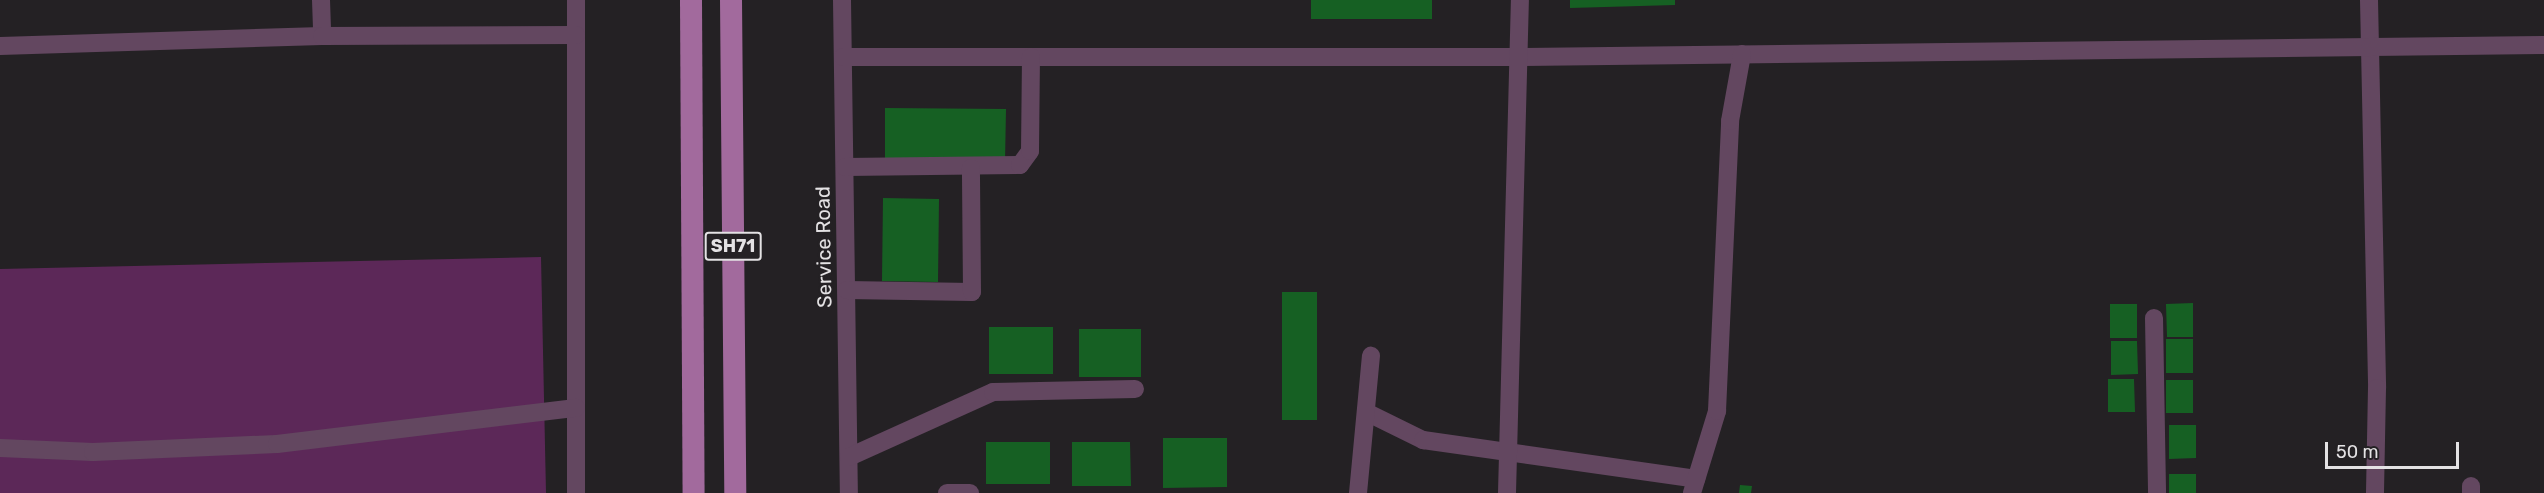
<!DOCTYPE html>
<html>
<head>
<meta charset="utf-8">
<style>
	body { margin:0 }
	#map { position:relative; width:2544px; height:493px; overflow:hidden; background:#242124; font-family:Rubik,sans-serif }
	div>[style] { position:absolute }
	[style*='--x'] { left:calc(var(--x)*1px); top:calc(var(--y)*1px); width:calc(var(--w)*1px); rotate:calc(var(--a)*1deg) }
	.green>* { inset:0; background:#5c2858 }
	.building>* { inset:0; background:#166023 }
	.minor>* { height:18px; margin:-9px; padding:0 9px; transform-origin:9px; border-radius:9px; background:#634760 }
	.major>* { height:22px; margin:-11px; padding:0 11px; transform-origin:11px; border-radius:11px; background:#a26a9d }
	span { translate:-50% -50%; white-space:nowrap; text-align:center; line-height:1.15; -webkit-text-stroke:4.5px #242124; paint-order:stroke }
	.shield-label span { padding:2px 4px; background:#242124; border:2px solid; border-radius:4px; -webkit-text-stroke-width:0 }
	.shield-label { font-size:18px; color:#e4e2e4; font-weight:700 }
	.street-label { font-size:20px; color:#e4e2e4 }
	.scale { position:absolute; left:2325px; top:442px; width:134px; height:27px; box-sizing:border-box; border:3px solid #e4e2e4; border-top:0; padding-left:8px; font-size:18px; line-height:21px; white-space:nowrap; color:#e4e2e4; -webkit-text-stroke:4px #242124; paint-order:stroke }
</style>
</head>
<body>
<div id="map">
	<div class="green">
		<div style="clip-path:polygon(541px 257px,546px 493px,0 493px,0 269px)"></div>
	</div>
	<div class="building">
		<div style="clip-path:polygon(1311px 0,1432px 0,1432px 19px,1311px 19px)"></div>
		<div style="clip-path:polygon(1570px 0,1675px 0,1675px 5px,1570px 8px)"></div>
		<div style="clip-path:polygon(885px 108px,1006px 109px,1005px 162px,885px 162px)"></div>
		<div style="clip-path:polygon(883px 198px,939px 199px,938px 282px,882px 281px)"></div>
		<div style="clip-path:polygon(1282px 292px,1317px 292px,1317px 420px,1282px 420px)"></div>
		<div style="clip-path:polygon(2193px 303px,2193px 337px,2167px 337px,2166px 304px)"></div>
		<div style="clip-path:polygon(2110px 304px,2137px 304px,2137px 338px,2110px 338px)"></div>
		<div style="clip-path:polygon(989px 327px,1053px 327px,1053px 374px,989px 374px)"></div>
		<div style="clip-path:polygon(1079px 329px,1141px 329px,1141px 377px,1079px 377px)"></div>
		<div style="clip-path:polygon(2166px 339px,2193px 339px,2193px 373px,2166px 373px)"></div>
		<div style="clip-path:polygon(2111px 341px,2137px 341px,2138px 374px,2111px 375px)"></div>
		<div style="clip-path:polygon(2108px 379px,2134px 379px,2135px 412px,2108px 412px)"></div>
		<div style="clip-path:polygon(2166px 380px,2193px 380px,2193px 413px,2166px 413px)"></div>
		<div style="clip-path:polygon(2169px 425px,2196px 425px,2196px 458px,2169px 459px)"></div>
		<div style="clip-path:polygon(1163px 438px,1227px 438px,1227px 487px,1163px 488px)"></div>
		<div style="clip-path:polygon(986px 442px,1050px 442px,1050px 484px,986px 484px)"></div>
		<div style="clip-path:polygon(1072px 442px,1130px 442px,1131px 486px,1072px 486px)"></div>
		<div style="clip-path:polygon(2169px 474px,2196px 474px,2196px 493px,2169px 493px)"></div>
		<div style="clip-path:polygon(1740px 485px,1752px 486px,1751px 493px,1739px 493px)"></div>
	</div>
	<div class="minor">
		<div style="--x:321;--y:0;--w:36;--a:88"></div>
		<div style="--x:576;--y:0;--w:493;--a:90"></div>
		<div style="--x:842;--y:0;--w:493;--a:89.2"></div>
		<div style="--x:2369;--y:0;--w:388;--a:88.8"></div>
		<div style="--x:2377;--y:388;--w:105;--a:91.1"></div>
		<div style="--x:0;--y:46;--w:322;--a:-1.8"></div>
		<div style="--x:322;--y:36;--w:254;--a:-0.2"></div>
		<div style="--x:843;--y:57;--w:677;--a:0"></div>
		<div style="--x:1520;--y:57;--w:1024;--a:-0.67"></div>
		<div style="--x:845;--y:167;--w:175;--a:-0.7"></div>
		<div style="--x:1020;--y:165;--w:17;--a:-54"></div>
		<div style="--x:1030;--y:151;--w:94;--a:-89.4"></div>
		<div style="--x:847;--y:290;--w:125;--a:0.9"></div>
		<div style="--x:972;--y:292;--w:124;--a:-90.5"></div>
		<div style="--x:2154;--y:318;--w:175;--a:89"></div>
		<div style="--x:1366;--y:412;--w:64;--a:26.2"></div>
		<div style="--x:1423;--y:440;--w:276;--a:8.1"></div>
		<div style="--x:0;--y:448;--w:93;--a:2.5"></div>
		<div style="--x:93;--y:452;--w:184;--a:-2.5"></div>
		<div style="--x:277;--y:444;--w:301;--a:-6.9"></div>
		<div style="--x:849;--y:457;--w:158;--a:-24.3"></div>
		<div style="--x:993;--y:392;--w:142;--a:-1.2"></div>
		<div style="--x:947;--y:493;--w:23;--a:0"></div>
		<div style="--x:1358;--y:493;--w:138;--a:-84.6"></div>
		<div style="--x:1507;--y:493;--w:493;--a:-88.5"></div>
		<div style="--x:1692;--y:493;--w:86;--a:-73"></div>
		<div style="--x:1717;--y:411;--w:290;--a:-87.4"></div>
		<div style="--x:1730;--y:121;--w:68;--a:-79.8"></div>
		<div style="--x:2471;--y:493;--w:7;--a:-90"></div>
	</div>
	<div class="major">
		<div style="--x:691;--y:0;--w:493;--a:89.7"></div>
		<div style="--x:731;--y:0;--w:493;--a:89.5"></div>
	</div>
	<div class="shield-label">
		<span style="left:733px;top:246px">SH71</span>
	</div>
	<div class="street-label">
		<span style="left:824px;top:247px;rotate:-91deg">Service Road</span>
	</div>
	<div class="scale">50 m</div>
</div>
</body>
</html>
